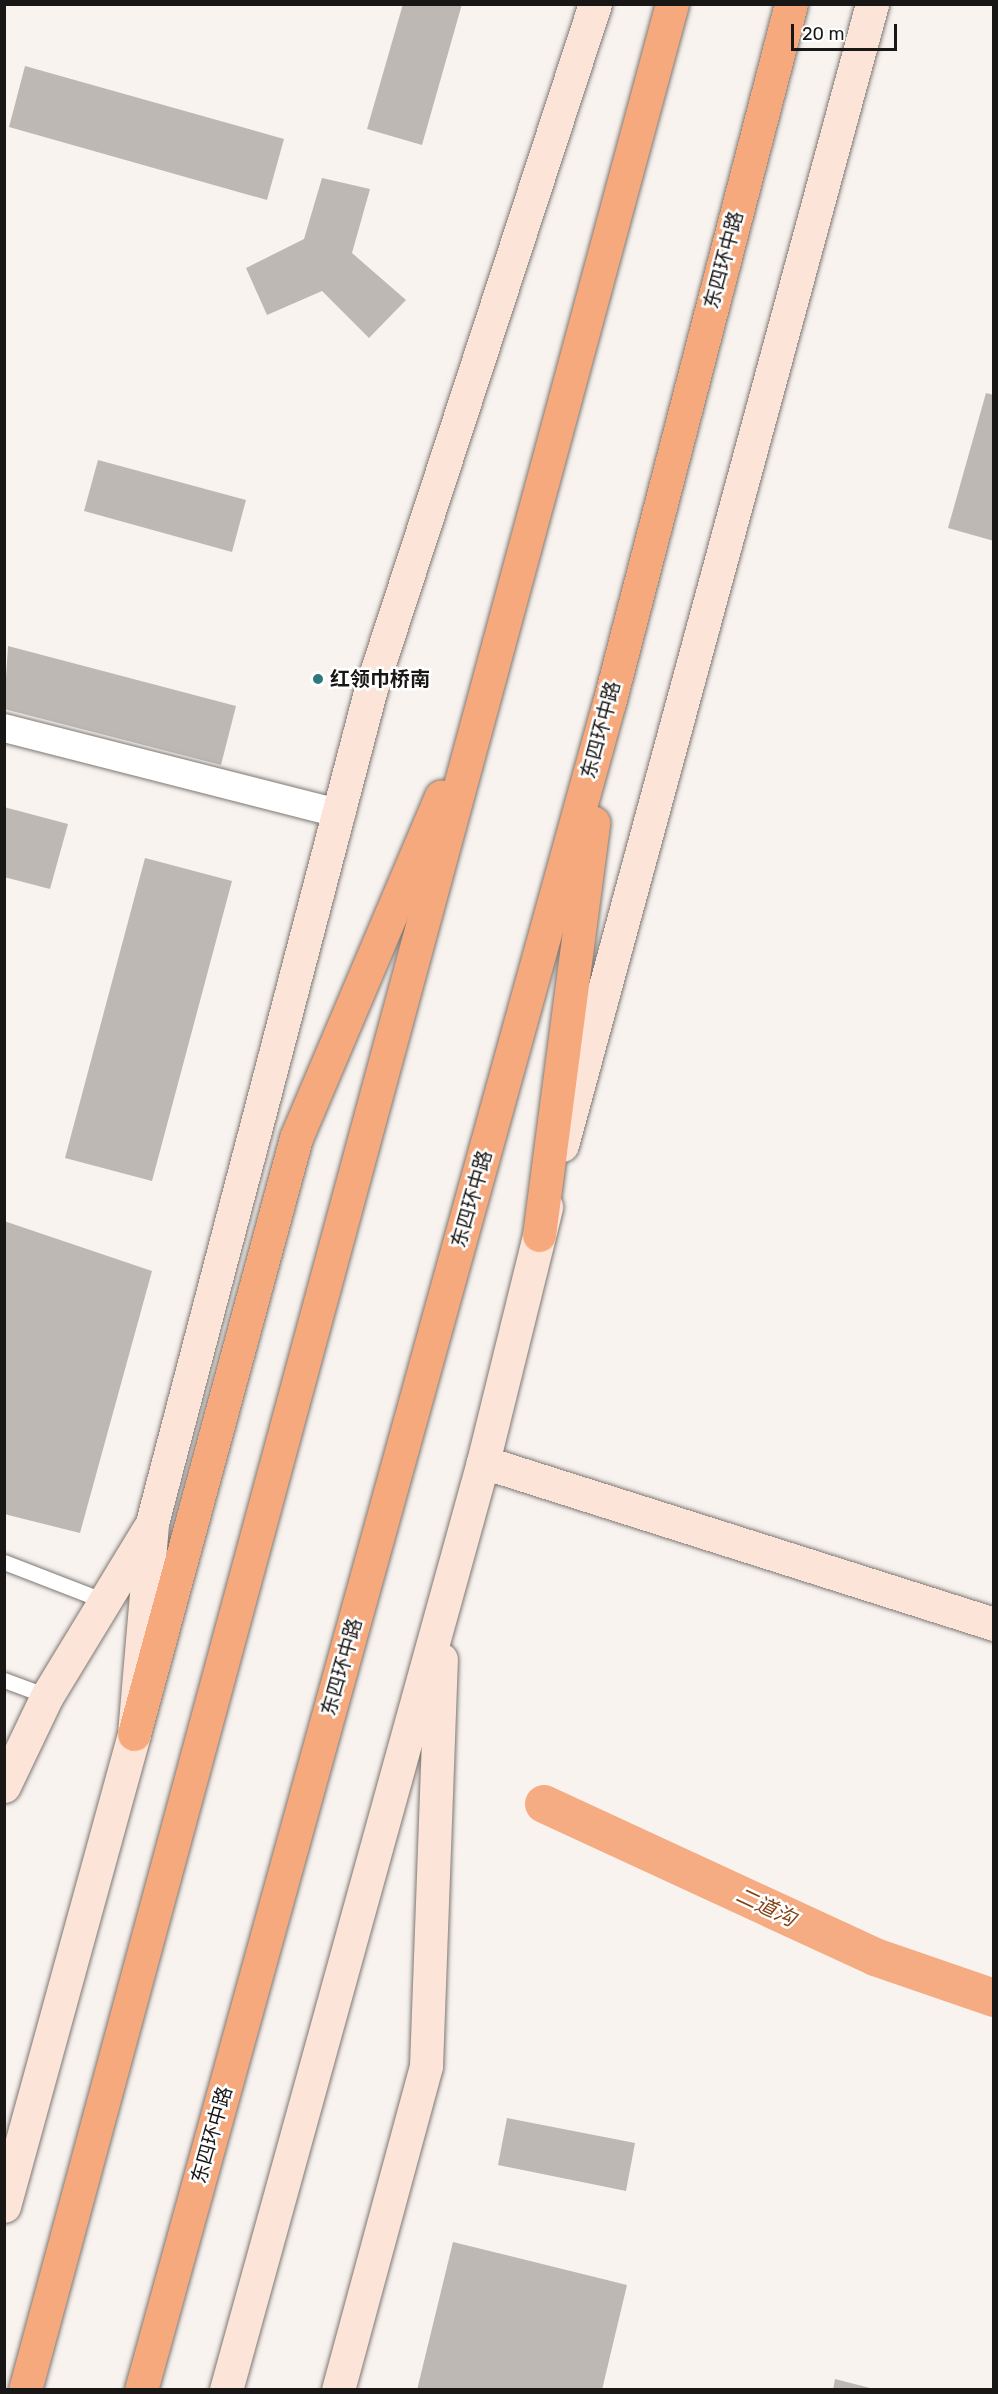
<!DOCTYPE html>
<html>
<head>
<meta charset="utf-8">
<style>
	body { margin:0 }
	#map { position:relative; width:998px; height:2394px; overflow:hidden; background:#f9f3ef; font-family:Rubik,"Noto Sans SC",sans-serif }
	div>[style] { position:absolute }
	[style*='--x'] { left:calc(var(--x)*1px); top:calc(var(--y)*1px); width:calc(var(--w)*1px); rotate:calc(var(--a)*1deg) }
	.canal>* { height:38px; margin:-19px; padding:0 19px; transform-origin:19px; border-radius:19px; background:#f6ac82 }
	.building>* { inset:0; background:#beb8b5 }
	.roads { filter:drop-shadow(0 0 2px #7d7874) drop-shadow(0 0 2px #7d7874) }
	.lane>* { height:15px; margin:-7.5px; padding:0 7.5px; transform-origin:7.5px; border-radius:7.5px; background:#fff }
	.street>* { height:28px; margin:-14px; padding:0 14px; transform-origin:14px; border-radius:14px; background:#fff }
	.secondary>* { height:33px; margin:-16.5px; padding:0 16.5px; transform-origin:16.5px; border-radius:16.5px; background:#fce5d8 }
	.highway>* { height:33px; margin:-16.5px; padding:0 16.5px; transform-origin:16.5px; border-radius:16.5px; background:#f6a97d }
	.dots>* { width:16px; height:16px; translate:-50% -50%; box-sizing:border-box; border:3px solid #fff; border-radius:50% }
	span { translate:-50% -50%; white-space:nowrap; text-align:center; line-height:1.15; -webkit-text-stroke:5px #fff; paint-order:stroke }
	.street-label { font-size:20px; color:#191716 }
	.poi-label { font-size:20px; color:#191716; font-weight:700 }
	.left { translate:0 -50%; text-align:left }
	.water-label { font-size:21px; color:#854215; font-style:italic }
	.frame { position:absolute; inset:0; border:6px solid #191716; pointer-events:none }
	.scale { position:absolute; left:791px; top:24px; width:106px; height:27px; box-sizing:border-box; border:3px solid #191716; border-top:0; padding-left:8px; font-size:18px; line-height:21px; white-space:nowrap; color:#191716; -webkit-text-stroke:4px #fff; paint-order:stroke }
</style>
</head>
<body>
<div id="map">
	<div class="canal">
		<div style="--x:544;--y:1804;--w:365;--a:24.8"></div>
		<div style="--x:875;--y:1957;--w:126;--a:19"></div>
	</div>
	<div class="building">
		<div style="clip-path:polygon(403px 4px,462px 4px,422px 145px,367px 129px)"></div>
		<div style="clip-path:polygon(25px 66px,284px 139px,267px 200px,9px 127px)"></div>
		<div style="clip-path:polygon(322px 178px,370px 189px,352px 253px,406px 300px,369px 338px,322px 291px,267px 315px,246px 268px,304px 239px)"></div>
		<div style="clip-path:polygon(986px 393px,994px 395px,994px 541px,948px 528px)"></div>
		<div style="clip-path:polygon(98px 460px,246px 500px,232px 552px,84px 511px)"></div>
		<div style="clip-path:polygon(8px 646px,236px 706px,221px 765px,4px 709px)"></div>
		<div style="clip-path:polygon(4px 807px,68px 824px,50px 889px,4px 877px)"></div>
		<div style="clip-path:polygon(145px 858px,232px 881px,152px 1181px,65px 1158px)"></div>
		<div style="clip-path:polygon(4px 1221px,152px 1271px,80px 1533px,4px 1514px)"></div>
		<div style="clip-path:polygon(507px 2118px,635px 2143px,626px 2191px,498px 2165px)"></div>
		<div style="clip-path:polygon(453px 2242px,627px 2285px,602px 2390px,417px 2390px)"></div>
		<div style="clip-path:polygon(835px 2379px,874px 2389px,874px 2390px,833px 2390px)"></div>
	</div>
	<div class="roads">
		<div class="lane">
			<div style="--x:4;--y:1562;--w:108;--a:21.1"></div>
			<div style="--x:4;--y:1680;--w:46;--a:20.4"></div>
		</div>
		<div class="street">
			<div style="--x:4;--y:728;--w:348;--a:14.3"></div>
		</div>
		<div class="secondary">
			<div style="--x:562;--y:1145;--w:1182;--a:-74.8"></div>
			<div style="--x:483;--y:1462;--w:536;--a:17.59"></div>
			<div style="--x:4;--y:1786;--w:100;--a:-64.5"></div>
			<div style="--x:47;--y:1696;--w:194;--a:-58.7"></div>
			<div style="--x:4;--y:2206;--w:490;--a:-74.6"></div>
			<div style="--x:134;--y:1734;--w:212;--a:-85.1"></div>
			<div style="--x:152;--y:1523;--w:863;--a:-75.3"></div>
			<div style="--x:371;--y:688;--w:720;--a:-71.87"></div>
			<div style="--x:226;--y:2390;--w:963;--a:-74.52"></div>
			<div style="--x:483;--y:1462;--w:263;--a:-76.1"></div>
			<div style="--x:338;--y:2390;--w:336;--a:-74.8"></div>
			<div style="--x:426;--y:2066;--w:407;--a:-87.9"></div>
		</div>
		<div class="highway">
			<div style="--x:539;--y:1235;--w:416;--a:-82.5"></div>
			<div style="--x:134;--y:1734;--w:618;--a:-74.79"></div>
			<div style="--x:296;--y:1138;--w:371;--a:-67"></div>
			<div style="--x:25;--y:2390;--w:2472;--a:-74.83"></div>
			<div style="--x:141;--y:2390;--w:1751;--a:-74.5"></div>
			<div style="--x:609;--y:703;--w:722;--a:-75.41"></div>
		</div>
	</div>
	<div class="dots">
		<div style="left:318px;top:679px;background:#2e787c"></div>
	</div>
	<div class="street-label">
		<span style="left:724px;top:260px;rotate:-75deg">东四环中路</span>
		<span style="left:601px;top:730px;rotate:-75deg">东四环中路</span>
		<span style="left:472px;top:1199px;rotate:-74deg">东四环中路</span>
		<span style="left:342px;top:1667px;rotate:-74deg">东四环中路</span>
		<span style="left:212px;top:2135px;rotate:-74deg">东四环中路</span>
	</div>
	<div class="poi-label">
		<span class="left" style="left:330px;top:679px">红领巾桥南</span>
	</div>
	<div class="water-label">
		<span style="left:766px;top:1907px;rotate:25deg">二道沟</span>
	</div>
	<div class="frame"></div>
	<div class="scale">20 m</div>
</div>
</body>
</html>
